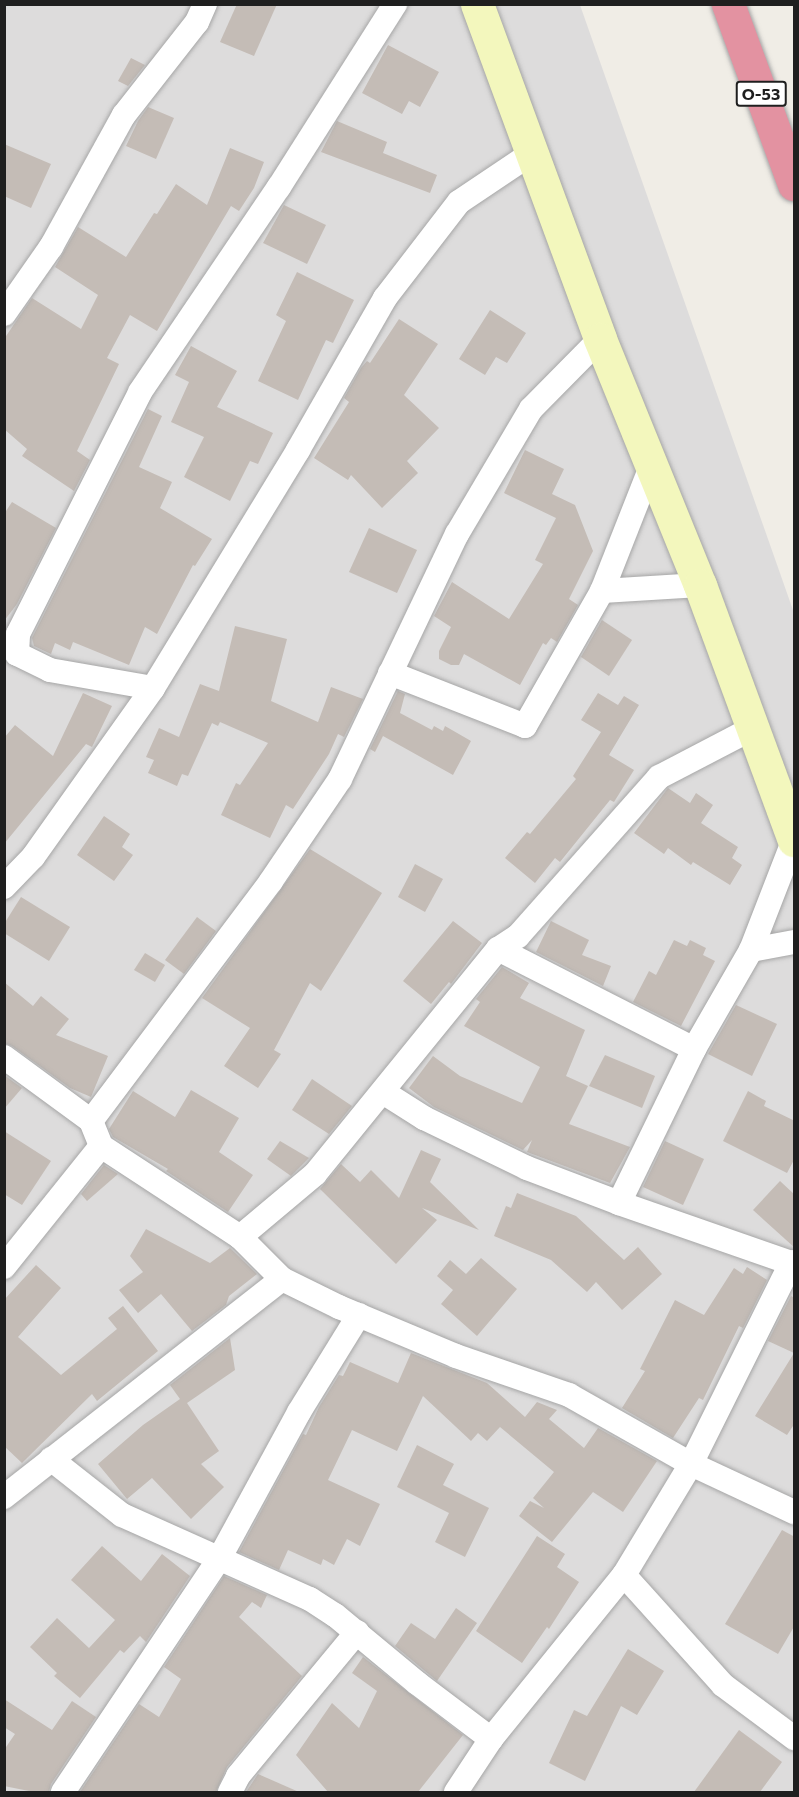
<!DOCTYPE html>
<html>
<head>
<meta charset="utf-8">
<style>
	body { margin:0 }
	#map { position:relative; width:799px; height:1797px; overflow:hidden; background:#f0ede6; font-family:Commissioner,sans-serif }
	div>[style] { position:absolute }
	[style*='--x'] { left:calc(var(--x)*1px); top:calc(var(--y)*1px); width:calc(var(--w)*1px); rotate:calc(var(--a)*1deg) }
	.residential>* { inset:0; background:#dddcdc }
	.building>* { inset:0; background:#c4bcb6 }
	.roads { filter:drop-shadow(0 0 2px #a6a6a6) drop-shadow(0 0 2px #a6a6a6) }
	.street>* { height:24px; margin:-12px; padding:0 12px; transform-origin:12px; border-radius:12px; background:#fff }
	.secondary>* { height:33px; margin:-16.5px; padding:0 16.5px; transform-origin:16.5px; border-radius:16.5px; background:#f3f7bd }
	.highway>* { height:33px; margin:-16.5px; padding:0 16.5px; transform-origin:16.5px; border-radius:16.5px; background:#e392a1 }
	span { translate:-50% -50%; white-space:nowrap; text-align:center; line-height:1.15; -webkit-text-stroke:6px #fff; paint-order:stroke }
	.shield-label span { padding:2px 4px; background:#fff; border:2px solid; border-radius:4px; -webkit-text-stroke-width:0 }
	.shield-label { font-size:16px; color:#1f1f1f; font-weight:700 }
	.frame { position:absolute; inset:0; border:6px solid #1f1f1f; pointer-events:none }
</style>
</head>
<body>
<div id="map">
	<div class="residential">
		<div style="clip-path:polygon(5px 5px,580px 5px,794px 613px,794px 1792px,5px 1792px)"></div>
	</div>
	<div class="building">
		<div style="clip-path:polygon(237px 4px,277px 4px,254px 56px,220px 42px)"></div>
		<div style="clip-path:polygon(388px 45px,439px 72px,420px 107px,409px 101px,402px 114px,362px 93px)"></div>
		<div style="clip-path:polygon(131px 58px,145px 65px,128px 86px,118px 81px)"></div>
		<div style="clip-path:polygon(148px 107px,174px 118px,156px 159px,126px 146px,138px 121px)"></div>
		<div style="clip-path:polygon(337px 121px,387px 142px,383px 153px,437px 175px,430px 193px,321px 152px)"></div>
		<div style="clip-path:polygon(4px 144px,51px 164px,31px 208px,4px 196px)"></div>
		<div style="clip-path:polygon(230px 148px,264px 162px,254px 188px,239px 211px,231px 206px,157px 331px,130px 315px,107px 358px,119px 364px,77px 451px,90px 460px,74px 491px,22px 456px,27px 449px,4px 429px,4px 339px,32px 298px,81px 329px,98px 295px,55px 267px,78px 227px,126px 257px,154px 213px,157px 214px,176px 184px,207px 205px)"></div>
		<div style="clip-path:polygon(284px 205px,326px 225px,307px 264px,263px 243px)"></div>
		<div style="clip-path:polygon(297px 272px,354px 300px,333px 343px,326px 340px,298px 400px,258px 381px,286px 321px,276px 315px)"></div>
		<div style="clip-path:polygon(490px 310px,526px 333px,507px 363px,496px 357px,485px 375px,459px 359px)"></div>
		<div style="clip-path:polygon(399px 319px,438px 344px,404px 395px,439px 428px,407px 461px,418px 473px,382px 508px,351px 475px,348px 480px,314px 458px,349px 402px,344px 398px,361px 368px,367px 361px,370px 363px)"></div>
		<div style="clip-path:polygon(191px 346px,237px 371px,217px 407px,273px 433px,258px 464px,250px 461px,230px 501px,184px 477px,204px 437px,171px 422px,189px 382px,175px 375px)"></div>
		<div style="clip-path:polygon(148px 409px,162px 416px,139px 467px,172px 482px,160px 508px,212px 539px,195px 566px,193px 565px,157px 634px,145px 627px,129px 665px,73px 642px,70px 650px,55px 643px,51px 654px,34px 646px,32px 638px)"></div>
		<div style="clip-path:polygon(525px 450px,564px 469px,552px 494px,575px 505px,593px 551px,569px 599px,578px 605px,557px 642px,551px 638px,546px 645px,543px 643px,520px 685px,464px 654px,459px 665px,451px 665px,439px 659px,439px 651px,451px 627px,434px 616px,452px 582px,509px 619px,543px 564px,535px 560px,556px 518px,504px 493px)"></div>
		<div style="clip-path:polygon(12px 502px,56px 528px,17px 604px,4px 621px,4px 514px)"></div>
		<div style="clip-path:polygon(369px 528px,417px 550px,397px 593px,349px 572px)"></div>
		<div style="clip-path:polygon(602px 620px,632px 640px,609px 676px,581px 657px)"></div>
		<div style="clip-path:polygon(235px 626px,287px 639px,271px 701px,318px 722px,331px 687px,363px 699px,344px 737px,338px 734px,329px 754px,293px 809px,286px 805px,270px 838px,221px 815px,236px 783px,240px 785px,268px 743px,220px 722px,218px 726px,212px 723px,188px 776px,182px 774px,177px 786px,148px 773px,154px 760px,146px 757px,159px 728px,179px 737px,200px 684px,219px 691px)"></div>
		<div style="clip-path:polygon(398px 691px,405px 694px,400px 713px,432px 730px,434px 726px,443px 731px,445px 726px,471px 741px,453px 775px,383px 736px,375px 752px,370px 749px)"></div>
		<div style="clip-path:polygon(83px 693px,112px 706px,92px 747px,86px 744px,4px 844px,4px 738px,15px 725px,53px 756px)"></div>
		<div style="clip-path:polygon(598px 693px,618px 705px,624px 696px,639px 705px,609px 755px,634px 770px,614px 802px,610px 800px,560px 862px,555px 858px,535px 883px,505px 858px,527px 832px,530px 834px,576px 779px,573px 776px,601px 732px,581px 720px)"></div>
		<div style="clip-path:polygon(668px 788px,690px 803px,696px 793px,713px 805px,701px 823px,738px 847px,732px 858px,742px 865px,730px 885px,693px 862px,691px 865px,668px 848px,664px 854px,634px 833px)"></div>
		<div style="clip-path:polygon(104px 816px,130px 834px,122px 847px,133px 855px,114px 881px,77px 855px)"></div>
		<div style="clip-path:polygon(310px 849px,382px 893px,321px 991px,310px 983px,274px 1050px,281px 1054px,258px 1088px,224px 1066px,250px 1028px,202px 998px)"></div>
		<div style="clip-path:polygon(415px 864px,443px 879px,425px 912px,398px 897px)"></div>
		<div style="clip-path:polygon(21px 897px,70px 927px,49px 961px,4px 933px,4px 924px)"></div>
		<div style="clip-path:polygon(197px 917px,216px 931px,184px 974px,165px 960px)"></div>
		<div style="clip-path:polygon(453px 921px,482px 943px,451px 984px,449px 982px,431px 1004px,403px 981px)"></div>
		<div style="clip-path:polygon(551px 921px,589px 940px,582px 955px,611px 966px,603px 986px,536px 952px)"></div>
		<div style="clip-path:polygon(674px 940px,687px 946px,690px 940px,706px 948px,703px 955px,715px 961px,681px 1026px,633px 1002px,649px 971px,656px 975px)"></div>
		<div style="clip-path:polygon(145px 953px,165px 965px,155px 982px,134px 970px)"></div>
		<div style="clip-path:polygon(502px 967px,529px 983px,520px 998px,585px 1030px,566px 1076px,588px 1086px,569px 1124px,630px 1147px,610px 1183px,527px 1152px,532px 1140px,523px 1150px,434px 1107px,409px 1088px,433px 1056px,460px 1076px,522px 1103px,540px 1067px,464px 1026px,480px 1002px,476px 999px)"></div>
		<div style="clip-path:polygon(4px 982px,33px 1006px,41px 996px,69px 1019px,56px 1035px,108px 1056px,91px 1097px,70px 1088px,12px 1046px,4px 1043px)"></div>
		<div style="clip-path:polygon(736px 1005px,777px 1024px,752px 1076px,708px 1054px)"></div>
		<div style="clip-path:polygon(605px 1055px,655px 1076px,642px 1108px,589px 1086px)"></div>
		<div style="clip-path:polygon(4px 1075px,22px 1088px,4px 1109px)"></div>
		<div style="clip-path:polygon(312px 1079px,352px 1106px,329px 1134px,292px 1110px)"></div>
		<div style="clip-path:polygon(191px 1090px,239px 1118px,219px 1152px,253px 1175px,228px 1212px,166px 1171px,168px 1169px,113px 1137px,109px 1129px,133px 1091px,175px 1117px)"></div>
		<div style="clip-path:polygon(748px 1091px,766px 1101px,764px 1106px,795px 1121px,795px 1158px,787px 1173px,723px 1141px)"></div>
		<div style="clip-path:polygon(4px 1131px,51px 1161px,22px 1205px,4px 1194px)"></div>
		<div style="clip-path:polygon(280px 1141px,309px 1158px,291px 1176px,267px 1159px)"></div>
		<div style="clip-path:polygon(665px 1141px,704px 1159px,683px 1205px,643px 1187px)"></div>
		<div style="clip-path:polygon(421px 1150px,441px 1159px,430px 1182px,479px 1230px,422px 1208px,437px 1220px,396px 1264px,320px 1189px,341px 1164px,360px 1182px,371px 1170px,399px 1198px)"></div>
		<div style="clip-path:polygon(104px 1165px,118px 1174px,87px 1201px,81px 1194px)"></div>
		<div style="clip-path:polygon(780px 1181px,795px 1195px,795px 1248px,753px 1210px)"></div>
		<div style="clip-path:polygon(517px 1193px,576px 1216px,624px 1260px,638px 1247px,662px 1274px,622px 1310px,596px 1282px,587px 1292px,551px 1260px,494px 1236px,506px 1206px,511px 1208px)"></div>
		<div style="clip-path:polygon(146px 1229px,210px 1263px,230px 1248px,257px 1274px,229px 1296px,226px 1305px,192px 1331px,161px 1294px,138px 1313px,119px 1290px,143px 1272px,130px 1256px)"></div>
		<div style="clip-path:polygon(481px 1258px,517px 1289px,477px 1336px,441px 1304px,453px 1290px,437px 1276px,450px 1260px,466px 1274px)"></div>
		<div style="clip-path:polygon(36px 1265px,61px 1288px,18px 1337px,61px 1375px,117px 1329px,108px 1318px,123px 1306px,158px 1351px,97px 1401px,92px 1394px,22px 1463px,4px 1446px,4px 1300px)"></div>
		<div style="clip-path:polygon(747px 1267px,767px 1280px,743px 1328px,739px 1326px,703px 1400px,699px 1398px,673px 1438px,622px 1408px,645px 1371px,640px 1369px,675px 1300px,704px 1315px,734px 1268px,743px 1274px)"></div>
		<div style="clip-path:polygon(791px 1296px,795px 1298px,795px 1423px,787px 1435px,755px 1416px,794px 1353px,768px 1341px)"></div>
		<div style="clip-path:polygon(230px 1338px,235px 1370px,187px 1403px,219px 1451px,201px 1464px,224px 1487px,191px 1519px,152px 1478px,127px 1499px,98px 1464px,143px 1425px,180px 1399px,170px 1385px)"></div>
		<div style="clip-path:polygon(411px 1353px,487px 1383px,525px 1417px,537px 1402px,557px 1410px,549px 1419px,584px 1448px,598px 1428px,657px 1461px,623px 1512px,593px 1492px,552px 1542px,519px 1516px,530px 1501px,544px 1508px,533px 1498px,554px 1472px,500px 1427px,487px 1441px,478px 1433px,471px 1441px,423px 1396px,397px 1451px,352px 1430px,328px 1480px,380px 1504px,360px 1546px,347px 1539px,334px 1565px,323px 1559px,321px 1565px,288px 1550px,279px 1570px,239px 1552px,303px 1434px,306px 1435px,319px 1407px,339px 1375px,343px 1376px,350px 1362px,398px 1383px)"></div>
		<div style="clip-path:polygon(417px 1445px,454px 1464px,443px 1485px,489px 1508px,465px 1557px,435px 1542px,449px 1513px,397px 1487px)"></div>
		<div style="clip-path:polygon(782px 1530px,795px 1537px,795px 1625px,778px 1654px,725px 1624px)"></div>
		<div style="clip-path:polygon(537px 1536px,565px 1554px,557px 1567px,579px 1582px,549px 1629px,547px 1627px,522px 1663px,476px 1631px)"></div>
		<div style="clip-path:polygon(102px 1546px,141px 1581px,162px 1554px,190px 1576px,146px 1642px,140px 1636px,124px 1653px,120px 1650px,80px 1698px,54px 1676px,57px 1673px,30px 1647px,57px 1618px,89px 1648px,115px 1620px,71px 1580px)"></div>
		<div style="clip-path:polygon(224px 1576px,267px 1595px,261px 1608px,252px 1602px,239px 1617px,302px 1676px,227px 1767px,216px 1792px,80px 1792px,139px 1704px,159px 1717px,181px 1679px,164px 1667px)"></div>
		<div style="clip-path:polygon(456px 1608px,477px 1623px,437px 1681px,395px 1646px,411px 1623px,435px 1639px)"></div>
		<div style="clip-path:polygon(628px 1649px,664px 1671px,637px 1715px,621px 1706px,585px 1781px,549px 1763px,574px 1710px,587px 1716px)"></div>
		<div style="clip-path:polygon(363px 1657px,463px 1735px,418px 1792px,328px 1792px,296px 1755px,332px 1703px,359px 1728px,377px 1691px,352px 1673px)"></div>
		<div style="clip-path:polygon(4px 1699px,52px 1730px,72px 1701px,96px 1717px,51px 1784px,49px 1792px,34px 1792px,4px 1786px,4px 1750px,15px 1734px,4px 1727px)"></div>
		<div style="clip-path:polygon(739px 1730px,782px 1762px,760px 1792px,694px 1792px)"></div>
		<div style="clip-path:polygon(258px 1774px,299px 1792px,246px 1792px)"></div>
	</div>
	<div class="roads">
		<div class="street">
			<div style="--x:4;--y:314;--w:82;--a:-55"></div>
			<div style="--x:51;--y:247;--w:151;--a:-61.1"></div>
			<div style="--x:124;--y:115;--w:118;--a:-51.9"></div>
			<div style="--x:197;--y:22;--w:20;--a:-66"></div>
			<div style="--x:602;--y:591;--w:98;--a:-3.5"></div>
			<div style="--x:390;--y:673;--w:145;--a:21.4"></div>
			<div style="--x:525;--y:726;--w:155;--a:-60.3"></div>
			<div style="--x:602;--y:591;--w:136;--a:-68.5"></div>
			<div style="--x:153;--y:688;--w:105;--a:-170.1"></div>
			<div style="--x:50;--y:670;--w:37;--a:-154"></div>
			<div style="--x:17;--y:654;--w:20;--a:-87"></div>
			<div style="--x:18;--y:634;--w:271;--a:-63.2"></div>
			<div style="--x:140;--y:392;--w:248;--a:-55.9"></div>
			<div style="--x:279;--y:187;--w:217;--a:-57.6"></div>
			<div style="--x:4;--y:887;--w:42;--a:-46"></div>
			<div style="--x:33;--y:857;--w:207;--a:-54.6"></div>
			<div style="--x:153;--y:688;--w:279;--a:-58.6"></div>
			<div style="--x:298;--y:450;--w:175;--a:-60.2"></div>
			<div style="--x:385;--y:298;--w:121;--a:-52.4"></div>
			<div style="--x:459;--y:202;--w:88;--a:-33.9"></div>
			<div style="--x:498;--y:949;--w:220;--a:27"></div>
			<div style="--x:751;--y:950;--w:44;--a:-10.5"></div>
			<div style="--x:4;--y:1057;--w:108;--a:36.3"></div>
			<div style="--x:91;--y:1121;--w:27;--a:68"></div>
			<div style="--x:101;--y:1146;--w:166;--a:33.2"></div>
			<div style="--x:240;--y:1237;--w:59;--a:45"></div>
			<div style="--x:282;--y:1279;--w:64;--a:26.2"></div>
			<div style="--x:339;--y:1307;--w:127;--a:22.7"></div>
			<div style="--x:456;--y:1356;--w:120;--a:19"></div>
			<div style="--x:569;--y:1395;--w:140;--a:29.5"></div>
			<div style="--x:691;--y:1464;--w:114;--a:25"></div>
			<div style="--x:383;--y:1092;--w:49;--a:32.4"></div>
			<div style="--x:424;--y:1118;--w:114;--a:25.9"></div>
			<div style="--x:527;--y:1168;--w:98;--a:20.8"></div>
			<div style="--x:619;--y:1203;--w:182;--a:19.2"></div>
			<div style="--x:91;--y:1121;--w:300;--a:-53.1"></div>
			<div style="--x:271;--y:881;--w:123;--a:-55.9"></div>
			<div style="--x:340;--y:779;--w:272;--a:-64.5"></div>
			<div style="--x:457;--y:534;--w:145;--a:-59.4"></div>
			<div style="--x:531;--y:409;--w:98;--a:-45.4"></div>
			<div style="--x:619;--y:1203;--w:171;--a:-64"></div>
			<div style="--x:694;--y:1049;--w:114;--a:-60.1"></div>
			<div style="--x:751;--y:950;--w:119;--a:-68.8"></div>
			<div style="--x:240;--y:1237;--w:98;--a:-40"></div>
			<div style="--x:315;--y:1174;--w:290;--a:-50.9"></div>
			<div style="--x:498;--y:949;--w:24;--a:-33"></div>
			<div style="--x:518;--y:936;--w:213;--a:-48.4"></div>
			<div style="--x:659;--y:777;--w:106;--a:-27.5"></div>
			<div style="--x:4;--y:1267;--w:155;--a:-51.3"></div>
			<div style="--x:51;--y:1459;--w:90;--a:38.3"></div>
			<div style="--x:122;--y:1515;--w:206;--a:24.1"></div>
			<div style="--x:310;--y:1599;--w:30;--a:33"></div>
			<div style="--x:335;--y:1615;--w:107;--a:39.7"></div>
			<div style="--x:417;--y:1683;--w:93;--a:37.1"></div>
			<div style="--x:4;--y:1497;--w:353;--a:-38.1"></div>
			<div style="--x:624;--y:1575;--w:148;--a:48"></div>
			<div style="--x:723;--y:1685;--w:89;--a:36.7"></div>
			<div style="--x:63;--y:1792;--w:280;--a:-56.2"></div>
			<div style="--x:219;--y:1559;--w:167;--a:-61.4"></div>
			<div style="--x:299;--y:1412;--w:114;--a:-58.3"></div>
			<div style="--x:230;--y:1792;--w:18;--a:-63"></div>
			<div style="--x:238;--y:1776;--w:187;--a:-50.4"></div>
			<div style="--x:456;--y:1792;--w:64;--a:-56.6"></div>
			<div style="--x:491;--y:1739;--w:211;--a:-51"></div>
			<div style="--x:624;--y:1575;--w:130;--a:-58.9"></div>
			<div style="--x:691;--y:1464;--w:225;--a:-63.5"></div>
			<div style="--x:791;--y:1263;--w:3;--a:-18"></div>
		</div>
		<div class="secondary">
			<div style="--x:477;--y:4;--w:357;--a:69.8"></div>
			<div style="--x:600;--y:339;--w:266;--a:67.9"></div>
			<div style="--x:700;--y:585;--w:272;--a:69.8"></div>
		</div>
		<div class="highway">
			<div style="--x:728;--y:4;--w:192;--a:69.9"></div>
		</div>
	</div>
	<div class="shield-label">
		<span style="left:761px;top:94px">O-53</span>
	</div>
	<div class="frame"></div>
</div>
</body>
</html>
